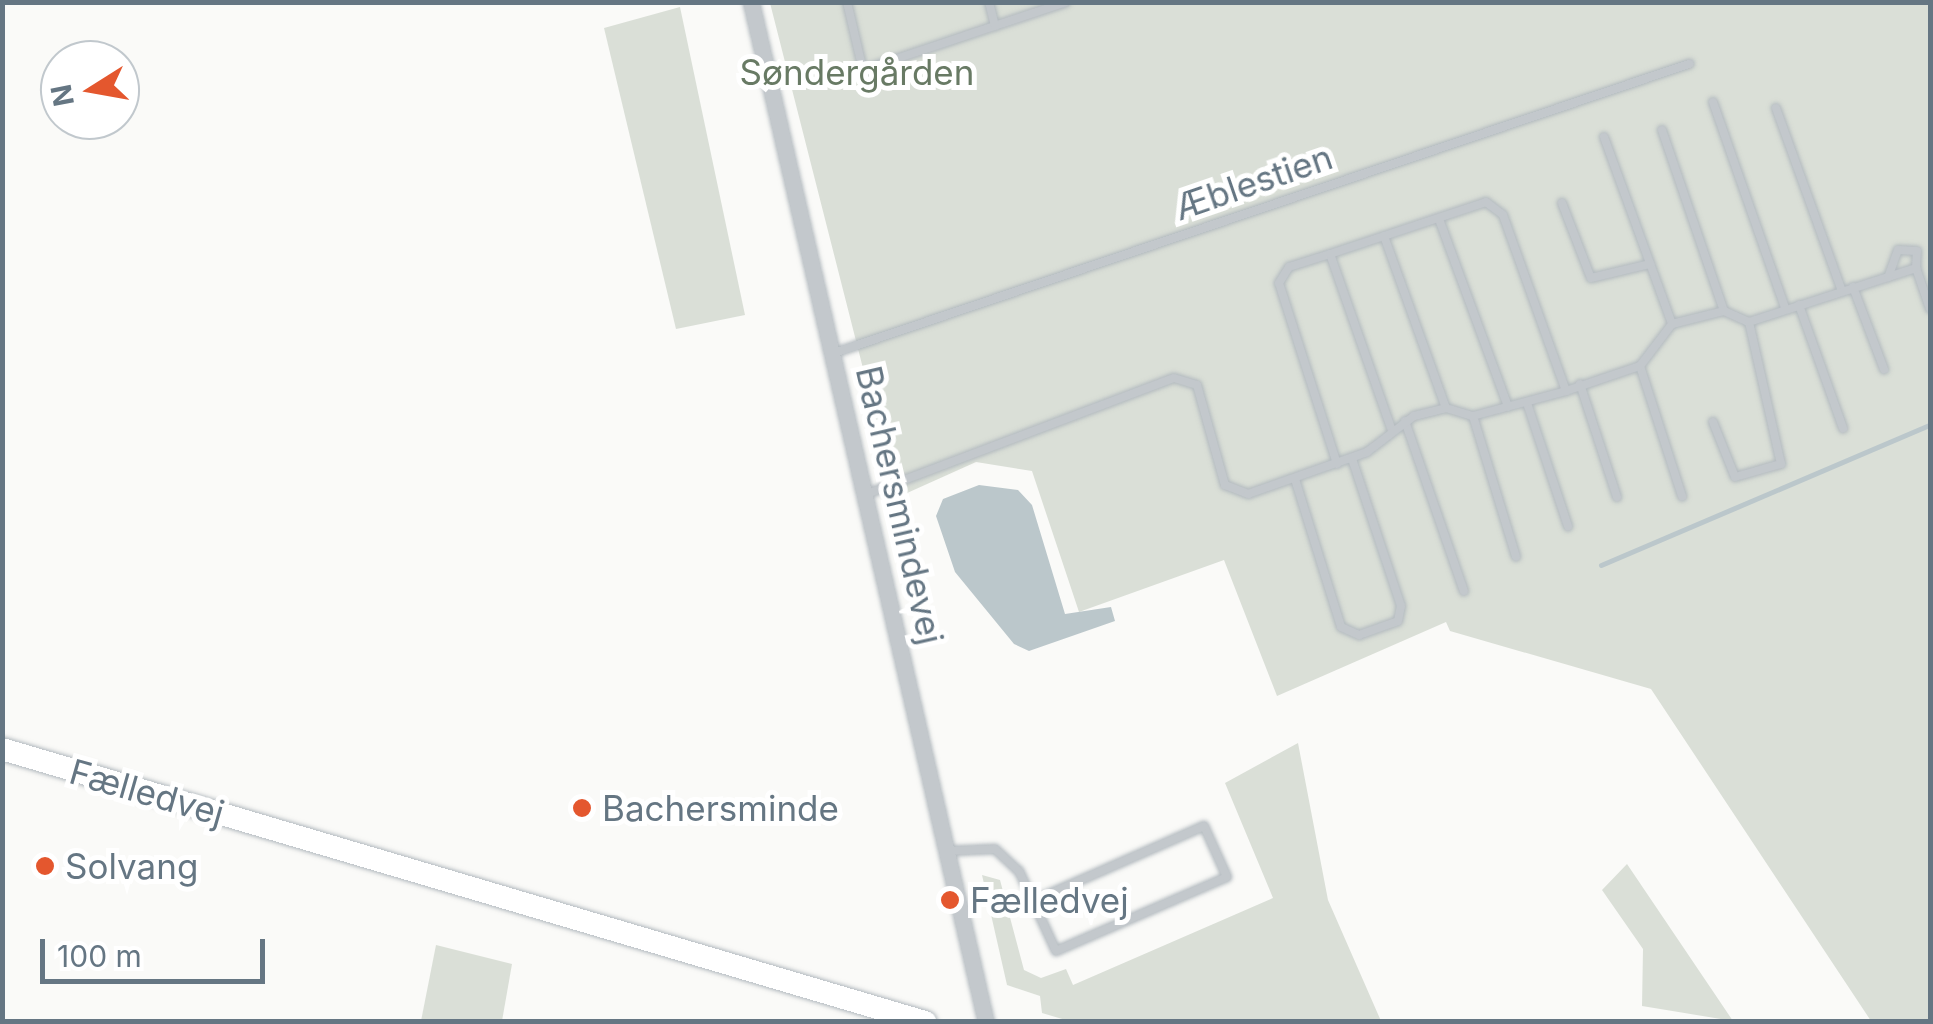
<!DOCTYPE html>
<html>
<head>
<meta charset="utf-8">
<style>
	body { margin:0 }
	#map { position:relative; width:1933px; height:1024px; overflow:hidden; background:#fafaf8; font-family:Inter,sans-serif }
	div>[style] { position:absolute }
	[style*='--x'] { left:calc(var(--x)*1px); top:calc(var(--y)*1px); width:calc(var(--w)*1px); rotate:calc(var(--a)*1deg) }
	.green>* { inset:0; background:#dadfd7 }
	.water>* { inset:0; background:#bbc7cb }
	.stream>* { height:5px; margin:-2.5px; padding:0 2.5px; transform-origin:2.5px; border-radius:2.5px; background:#bbc7cb }
	.roads { filter:drop-shadow(0 0 2px #b3babf) drop-shadow(0 0 2px #b3babf) }
	.lane>* { height:8px; margin:-4px; padding:0 4px; transform-origin:4px; border-radius:4px; background:#c3c8cc }
	.street>* { height:15px; margin:-7.5px; padding:0 7.5px; transform-origin:7.5px; border-radius:7.5px; background:#c3c8cc }
	.secondary>* { height:22px; margin:-11px; padding:0 11px; transform-origin:11px; border-radius:11px; background:#fff }
	.dots>* { width:28px; height:28px; translate:-50% -50%; box-sizing:border-box; border:5px solid #fff; border-radius:50% }
	span { translate:-50% -50%; white-space:nowrap; text-align:center; line-height:1.15; -webkit-text-stroke:10px #fff; paint-order:stroke }
	.park-label { font-size:35px; color:#687a64 }
	.street-label { font-size:35px; color:#657683 }
	.poi-label { font-size:35px; color:#657683 }
	.left { translate:0 -50%; text-align:left }
	.frame { position:absolute; inset:0; border:5px solid #657683; pointer-events:none }
	.north { position:absolute; left:40px; top:40px; width:100px; height:100px; box-sizing:border-box; background:#fff; border:2px solid #c1c8cd; border-radius:50%; rotate:259deg; font-size:28px; font-weight:700; line-height:40px; text-align:center; color:#657683 }
	.north::after { content:''; display:block; margin:auto; width:35px; height:45px; background:#e4572e; clip-path:polygon(50% 0,100% 100%,50% 72%,0 100%) }
	.scale { position:absolute; left:40px; top:939px; width:225px; height:45px; box-sizing:border-box; border:5px solid #657683; border-top:0; padding-left:12px; font-size:30px; line-height:35px; white-space:nowrap; color:#657683; -webkit-text-stroke:8px #fff; paint-order:stroke }
</style>
</head>
<body>
<div id="map">
	<div class="green">
		<div style="clip-path:polygon(770px 3px,1930px 3px,1930px 1021px,1871px 1021px,1651px 689px,1450px 631px,1446px 622px,1277px 696px,1224px 560px,1079px 612px,1032px 471px,976px 462px,896px 498px)"></div>
		<div style="clip-path:polygon(680px 7px,745px 315px,676px 329px,604px 28px)"></div>
		<div style="clip-path:polygon(1298px 743px,1328px 900px,1381px 1021px,1069px 1021px,1042px 1013px,1040px 996px,1007px 985px,982px 875px,1000px 880px,1024px 970px,1041px 978px,1066px 969px,1073px 985px,1273px 898px,1225px 783px)"></div>
		<div style="clip-path:polygon(1627px 864px,1733px 1021px,1642px 1006px,1643px 949px,1602px 890px)"></div>
		<div style="clip-path:polygon(436px 945px,512px 964px,502px 1021px,421px 1021px)"></div>
	</div>
	<div class="water">
		<div style="clip-path:polygon(979px 485px,1018px 490px,1032px 505px,1065px 614px,1111px 607px,1115px 621px,1029px 651px,1014px 644px,955px 572px,936px 516px,943px 499px)"></div>
	</div>
	<div class="stream">
		<div style="--x:1601;--y:565;--w:358;--a:-23.1"></div>
	</div>
	<div class="roads">
		<div class="lane">
			<div style="--x:847;--y:2;--w:70;--a:76.8"></div>
			<div style="--x:863;--y:70;--w:214;--a:-18.5"></div>
			<div style="--x:989;--y:2;--w:25;--a:76"></div>
			<div style="--x:1713;--y:102;--w:220;--a:70.7"></div>
			<div style="--x:1776;--y:108;--w:195;--a:70.2"></div>
			<div style="--x:1662;--y:130;--w:191;--a:71.1"></div>
			<div style="--x:1604;--y:137;--w:199;--a:70"></div>
			<div style="--x:1562;--y:203;--w:80;--a:68.9"></div>
			<div style="--x:1591;--y:278;--w:61;--a:-13.3"></div>
			<div style="--x:1439;--y:219;--w:200;--a:69.8"></div>
			<div style="--x:1384;--y:236;--w:183;--a:70.2"></div>
			<div style="--x:1330;--y:254;--w:43;--a:162.4"></div>
			<div style="--x:1289;--y:267;--w:19;--a:122"></div>
			<div style="--x:1279;--y:283;--w:190;--a:72.2"></div>
			<div style="--x:1916;--y:268;--w:43;--a:71.1"></div>
			<div style="--x:1853;--y:287;--w:88;--a:69.3"></div>
			<div style="--x:1799;--y:305;--w:131;--a:70.3"></div>
			<div style="--x:834;--y:353;--w:903;--a:-18.68"></div>
			<div style="--x:1640;--y:366;--w:137;--a:72.1"></div>
			<div style="--x:1580;--y:384;--w:119;--a:71.9"></div>
			<div style="--x:1527;--y:403;--w:130;--a:71.6"></div>
			<div style="--x:1473;--y:416;--w:147;--a:73"></div>
			<div style="--x:1405;--y:421;--w:180;--a:70.9"></div>
			<div style="--x:1713;--y:422;--w:59;--a:68.2"></div>
			<div style="--x:1735;--y:477;--w:48;--a:-15.8"></div>
			<div style="--x:1781;--y:464;--w:146;--a:-102.7"></div>
			<div style="--x:1391;--y:428;--w:184;--a:-109.3"></div>
			<div style="--x:1330;--y:254;--w:164;--a:-18.4"></div>
			<div style="--x:1486;--y:202;--w:21;--a:37"></div>
			<div style="--x:1503;--y:215;--w:187;--a:70.3"></div>
			<div style="--x:1295;--y:479;--w:155;--a:72.7"></div>
			<div style="--x:1341;--y:627;--w:20;--a:24"></div>
			<div style="--x:1359;--y:635;--w:41;--a:-19.7"></div>
			<div style="--x:1398;--y:621;--w:15;--a:-79"></div>
			<div style="--x:1401;--y:606;--w:155;--a:-108.4"></div>
			<div style="--x:867;--y:494;--w:328;--a:-20.7"></div>
			<div style="--x:1174;--y:378;--w:24;--a:17"></div>
			<div style="--x:1197;--y:385;--w:104;--a:74.4"></div>
			<div style="--x:1225;--y:485;--w:25;--a:21"></div>
			<div style="--x:1248;--y:494;--w:126;--a:-19.4"></div>
			<div style="--x:1367;--y:452;--w:59;--a:-37.5"></div>
			<div style="--x:1414;--y:416;--w:33;--a:-14"></div>
			<div style="--x:1446;--y:408;--w:28;--a:17"></div>
			<div style="--x:1473;--y:416;--w:96;--a:-15"></div>
			<div style="--x:1566;--y:391;--w:78;--a:-18.7"></div>
			<div style="--x:1640;--y:366;--w:53;--a:-52.7"></div>
			<div style="--x:1672;--y:324;--w:54;--a:-14"></div>
			<div style="--x:1724;--y:311;--w:27;--a:24"></div>
			<div style="--x:1749;--y:322;--w:176;--a:-17.9"></div>
			<div style="--x:1916;--y:268;--w:17;--a:-87"></div>
			<div style="--x:1917;--y:251;--w:19;--a:-177"></div>
			<div style="--x:1898;--y:250;--w:29;--a:110"></div>
			<div style="--x:949;--y:851;--w:46;--a:-2.5"></div>
			<div style="--x:995;--y:849;--w:33;--a:43"></div>
			<div style="--x:1019;--y:871;--w:33;--a:65"></div>
			<div style="--x:1033;--y:901;--w:55;--a:65.3"></div>
			<div style="--x:1056;--y:951;--w:186;--a:-23.4"></div>
			<div style="--x:1227;--y:877;--w:56;--a:-114.3"></div>
			<div style="--x:1204;--y:826;--w:187;--a:156.3"></div>
		</div>
		<div class="street">
			<div style="--x:751;--y:2;--w:1047;--a:77.03"></div>
		</div>
		<div class="secondary">
			<div style="--x:2;--y:749;--w:963;--a:16.48"></div>
		</div>
	</div>
	<div class="dots">
		<div style="left:582px;top:808px;background:#e4572e"></div>
		<div style="left:45px;top:866px;background:#e4572e"></div>
		<div style="left:950px;top:900px;background:#e4572e"></div>
	</div>
	<div class="park-label">
		<span style="left:857px;top:72px">Søndergården</span>
	</div>
	<div class="street-label">
		<span style="left:1253px;top:182px;rotate:-19deg">Æblestien</span>
		<span style="left:900px;top:505px;rotate:77deg">Bachersmindevej</span>
		<span style="left:147px;top:792px;rotate:16deg">Fælledvej</span>
	</div>
	<div class="poi-label">
		<span class="left" style="left:602px;top:808px">Bachersminde</span>
		<span class="left" style="left:65px;top:866px">Solvang</span>
		<span class="left" style="left:970px;top:900px">Fælledvej</span>
	</div>
	<div class="frame"></div>
	<div class="north">N</div>
	<div class="scale">100 m</div>
</div>
</body>
</html>
